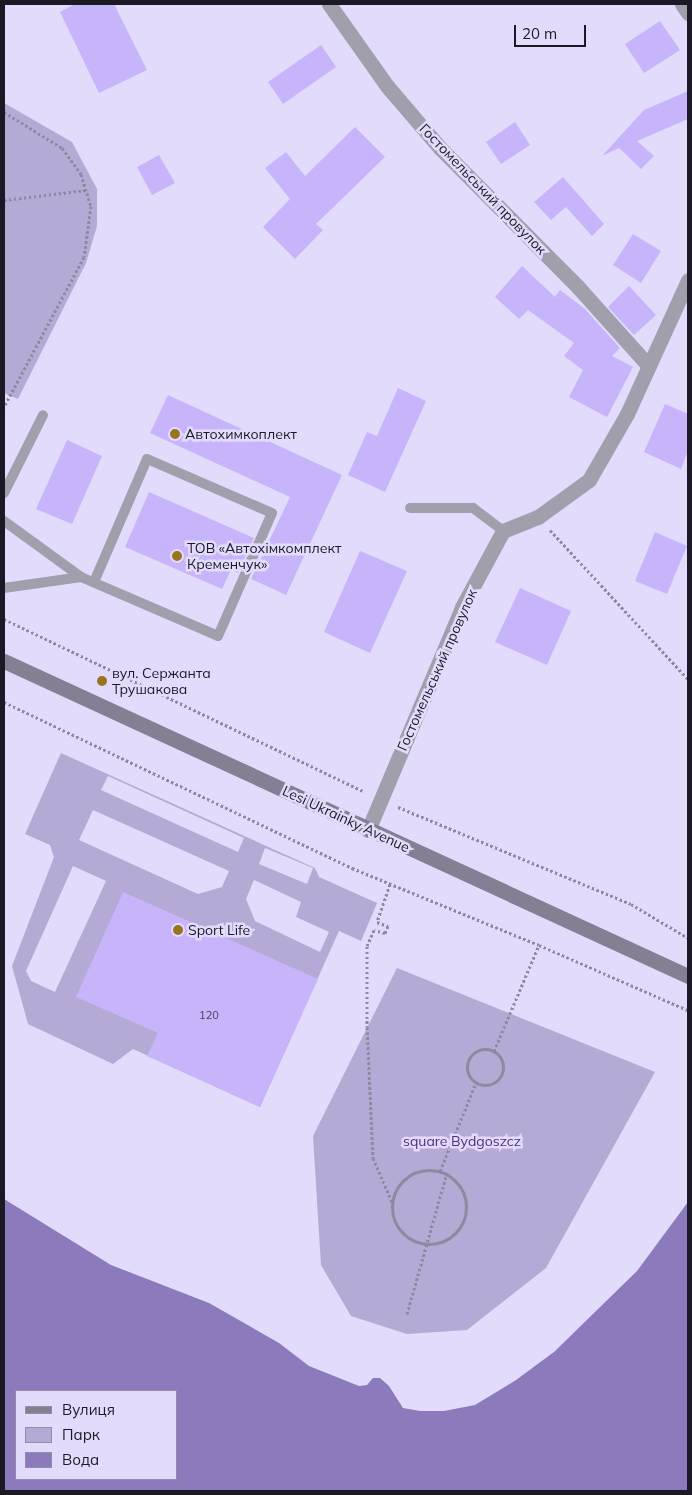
<!DOCTYPE html>
<html>
<head>
<meta charset="utf-8">
<style>
	body { margin:0 }
	#map { position:relative; width:692px; height:1495px; overflow:hidden; background:#e3dbfb; font-family:Mulish,sans-serif }
	div>[style] { position:absolute }
	[style*='--x'] { left:calc(var(--x)*1px); top:calc(var(--y)*1px); width:calc(var(--w)*1px); rotate:calc(var(--a)*1deg) }
	.green>* { inset:0; background:#b5a9d6 }
	.water>* { inset:0; background:#8d7abd }
	.building>* { inset:0; background:#c8b4fb }
	.path>* { height:3px; margin-top:-1.5px; transform-origin:0; background:repeating-linear-gradient(90deg,#8f89a0 0 2.5px,transparent 0 5px) }
	.path>.ring { margin:-1.5px; padding:0; box-sizing:content-box; background:none; border:3px solid #8f89a0; border-radius:50% }
	.lane>* { height:10px; margin:-5px; padding:0 5px; transform-origin:5px; border-radius:5px; background:#a29fad }
	.street>* { height:15px; margin:-7.5px; padding:0 7.5px; transform-origin:7.5px; border-radius:7.5px; background:#a29fad }
	.secondary>* { height:15px; margin:-7.5px; padding:0 7.5px; transform-origin:7.5px; border-radius:7.5px; background:#847f93 }
	.dots>* { width:14px; height:14px; translate:-50% -50%; box-sizing:border-box; border:2px solid #e3dbfb; border-radius:50% }
	span { translate:-50% -50%; white-space:nowrap; text-align:center; line-height:1.15; -webkit-text-stroke:5px #e3dbfb; paint-order:stroke }
	.number-label { font-size:11px; color:#47405a }
	.number-label span { -webkit-text-stroke-width:0 }
	.street-label { font-size:14px; color:#1c1924 }
	.poi-label { font-size:14px; color:#1c1924 }
	.left { translate:0 -50%; text-align:left }
	.park-label { font-size:14px; color:#4d2f80 }
	.frame { position:absolute; inset:0; border:5px solid #1c1924; pointer-events:none }
	.legend { position:absolute; left:15px; top:1390px; width:162px; height:90px; box-sizing:border-box; background:#e3dbfb; border:1px solid #938da5; margin:0; padding:6px 9px; list-style:none; font-size:15px; color:#1c1924 }
	.legend li { display:flex; align-items:center; gap:10px; height:25px }
	.legend b { width:25px; border:1px solid #938da5 }
	.scale { position:absolute; left:514px; top:25px; width:72px; height:22px; box-sizing:border-box; border:2px solid #1c1924; border-top:0; padding-left:6px; font-size:15px; line-height:18px; white-space:nowrap; color:#1c1924; -webkit-text-stroke:4px #e3dbfb; paint-order:stroke }
</style>
</head>
<body>
<div id="map">
	<div class="green">
		<div style="clip-path:polygon(4px 103px,72px 142px,97px 189px,97px 226px,86px 263px,18px 399px,4px 393px)"></div>
		<div style="clip-path:polygon(evenodd,61px 753px,315px 868px,319px 877px,377px 903px,361px 941px,339px 931px,260px 1107px,133px 1049px,113px 1064px,28px 1024px,12px 966px,54px 857px,50px 845px,25px 834px,61px 753px,108px 776px,244px 838px,238px 852px,101px 790px,108px 776px,61px 753px,93px 810px,229px 871px,222px 887px,198px 894px,79px 840px,93px 810px,61px 753px,265px 848px,313px 868px,307px 884px,259px 864px,265px 848px,61px 753px,73px 866px,106px 881px,55px 992px,31px 981px,26px 971px,73px 866px,61px 753px,254px 880px,301px 902px,296px 917px,329px 932px,320px 952px,255px 921px,246px 899px,254px 880px)"></div>
		<div style="clip-path:polygon(397px 968px,655px 1072px,546px 1268px,467px 1330px,407px 1334px,351px 1316px,321px 1265px,313px 1136px)"></div>
	</div>
	<div class="water">
		<div style="clip-path:polygon(evenodd,4px 1199px,111px 1265px,209px 1303px,279px 1343px,309px 1366px,359px 1386px,367px 1385px,373px 1378px,380px 1378px,389px 1386px,403px 1408px,420px 1411px,444px 1411px,475px 1405px,516px 1380px,554px 1352px,637px 1271px,688px 1202px,688px 1491px,4px 1491px,4px 1199px,16px 1391px,176px 1391px,176px 1479px,16px 1479px,16px 1391px)"></div>
	</div>
	<div class="building">
		<div style="clip-path:polygon(75px 4px,114px 4px,147px 70px,99px 93px,60px 12px)"></div>
		<div style="clip-path:polygon(660px 21px,680px 50px,644px 73px,625px 44px)"></div>
		<div style="clip-path:polygon(321px 45px,336px 67px,283px 104px,268px 82px)"></div>
		<div style="clip-path:polygon(688px 91px,688px 119px,637px 141px,654px 156px,641px 169px,619px 148px,602px 156px,644px 110px)"></div>
		<div style="clip-path:polygon(515px 122px,530px 145px,501px 164px,486px 142px)"></div>
		<div style="clip-path:polygon(355px 127px,385px 157px,316px 224px,323px 230px,295px 259px,263px 227px,290px 199px,265px 168px,286px 152px,305px 176px)"></div>
		<div style="clip-path:polygon(159px 155px,175px 183px,152px 195px,137px 167px)"></div>
		<div style="clip-path:polygon(563px 177px,604px 224px,592px 236px,566px 207px,551px 220px,534px 202px)"></div>
		<div style="clip-path:polygon(633px 234px,661px 251px,641px 283px,613px 265px)"></div>
		<div style="clip-path:polygon(522px 266px,555px 297px,560px 290px,585px 309px,620px 348px,612px 356px,633px 367px,607px 417px,569px 397px,583px 370px,564px 356px,574px 343px,528px 310px,519px 319px,495px 297px)"></div>
		<div style="clip-path:polygon(629px 286px,656px 315px,634px 335px,608px 307px)"></div>
		<div style="clip-path:polygon(398px 388px,426px 401px,385px 492px,348px 475px,367px 432px,377px 436px)"></div>
		<div style="clip-path:polygon(168px 395px,342px 475px,286px 595px,251px 579px,290px 497px,150px 433px)"></div>
		<div style="clip-path:polygon(665px 404px,688px 414px,688px 451px,681px 469px,644px 452px)"></div>
		<div style="clip-path:polygon(67px 440px,102px 456px,72px 524px,36px 509px)"></div>
		<div style="clip-path:polygon(149px 492px,254px 538px,238px 573px,231px 570px,222px 589px,125px 547px)"></div>
		<div style="clip-path:polygon(655px 532px,687px 546px,667px 594px,635px 581px)"></div>
		<div style="clip-path:polygon(360px 551px,407px 571px,370px 653px,324px 632px)"></div>
		<div style="clip-path:polygon(520px 588px,571px 611px,547px 665px,495px 642px)"></div>
		<div style="clip-path:polygon(123px 892px,318px 979px,260px 1107px,147px 1056px,158px 1033px,76px 997px)"></div>
	</div>
	<div class="path">
		<div style="--x:4;--y:112;--w:68;--a:31.8"></div>
		<div style="--x:62;--y:148;--w:32;--a:54"></div>
		<div style="--x:81;--y:174;--w:34;--a:73"></div>
		<div style="--x:91;--y:206;--w:51;--a:97.8"></div>
		<div style="--x:84;--y:257;--w:170;--a:118.1"></div>
		<div style="--x:4;--y:200;--w:84;--a:-6.9"></div>
		<div style="--x:550;--y:530;--w:203;--a:47.2"></div>
		<div style="--x:4;--y:619;--w:400;--a:25.6"></div>
		<div style="--x:4;--y:702;--w:386;--a:25.5"></div>
		<div style="--x:352;--y:868;--w:202;--a:22.4"></div>
		<div style="--x:539;--y:945;--w:163;--a:23.6"></div>
		<div style="--x:398;--y:807;--w:252;--a:22.6"></div>
		<div style="--x:631;--y:904;--w:66;--a:30.8"></div>
		<div style="--x:390;--y:884;--w:40;--a:108.9"></div>
		<div style="--x:377;--y:922;--w:12;--a:20"></div>
		<div style="--x:388;--y:926;--w:8;--a:113"></div>
		<div style="--x:385;--y:933;--w:11;--a:-165"></div>
		<div style="--x:374;--y:930;--w:17;--a:114"></div>
		<div style="--x:367;--y:946;--w:81;--a:90"></div>
		<div style="--x:367;--y:1027;--w:131;--a:87.4"></div>
		<div style="--x:373;--y:1158;--w:48;--a:66.6"></div>
		<div class="ring" style="left:467px;top:1049px;width:33px;height:33px"></div>
		<div style="--x:494;--y:1051;--w:115;--a:-67"></div>
		<div class="ring" style="left:392px;top:1170px;width:71px;height:71px"></div>
		<div style="--x:440;--y:1171;--w:95;--a:-67.8"></div>
		<div style="--x:407;--y:1314;--w:147;--a:-74.2"></div>
	</div>
	<div class="lane">
		<div style="--x:4;--y:493;--w:87;--a:-63.4"></div>
		<div style="--x:410;--y:508;--w:63;--a:0"></div>
		<div style="--x:473;--y:508;--w:38;--a:37"></div>
		<div style="--x:4;--y:521;--w:95;--a:36"></div>
		<div style="--x:81;--y:577;--w:149;--a:23.3"></div>
		<div style="--x:218;--y:636;--w:134;--a:-66.3"></div>
		<div style="--x:272;--y:513;--w:136;--a:-156.6"></div>
		<div style="--x:147;--y:459;--w:134;--a:113.3"></div>
		<div style="--x:4;--y:588;--w:78;--a:-8.1"></div>
	</div>
	<div class="street">
		<div style="--x:329;--y:4;--w:100;--a:54.7"></div>
		<div style="--x:387;--y:86;--w:83;--a:49.4"></div>
		<div style="--x:441;--y:149;--w:194;--a:45.2"></div>
		<div style="--x:578;--y:287;--w:106;--a:48.1"></div>
		<div style="--x:682;--y:4;--w:11;--a:56"></div>
		<div style="--x:368;--y:830;--w:242;--a:-67.1"></div>
		<div style="--x:462;--y:607;--w:86;--a:-61.7"></div>
		<div style="--x:503;--y:531;--w:38;--a:-22"></div>
		<div style="--x:538;--y:517;--w:63;--a:-36"></div>
		<div style="--x:589;--y:480;--w:76;--a:-60.1"></div>
		<div style="--x:627;--y:414;--w:147;--a:-65.5"></div>
	</div>
	<div class="secondary">
		<div style="--x:4;--y:661;--w:753;--a:24.73"></div>
	</div>
	<div class="dots">
		<div style="left:175px;top:434px;background:#95751d"></div>
		<div style="left:177px;top:556px;background:#95751d"></div>
		<div style="left:102px;top:681px;background:#95751d"></div>
		<div style="left:178px;top:930px;background:#95751d"></div>
	</div>
	<div class="number-label">
		<span style="left:209px;top:1015px">120</span>
	</div>
	<div class="street-label">
		<span style="left:483px;top:189px;rotate:46deg">Гостомельський провулок</span>
		<span style="left:437px;top:670px;rotate:-66deg">Гостомельський провулок</span>
		<span style="left:346px;top:819px;rotate:25deg">Lesi Ukrainky Avenue</span>
	</div>
	<div class="poi-label">
		<span class="left" style="left:185px;top:434px">Автохимкоплект</span>
		<span class="left" style="left:187px;top:556px">ТОВ «Автохімкомплект<br>Кременчук»</span>
		<span class="left" style="left:112px;top:681px">вул. Сержанта<br>Трушакова</span>
		<span class="left" style="left:188px;top:930px">Sport Life</span>
	</div>
	<div class="park-label">
		<span style="left:462px;top:1141px">square Bydgoszcz</span>
	</div>
	<div class="frame"></div>
	<ul class="legend">
	<li><b style="height:6px;background:#847f93"></b>Вулиця</li>
	<li><b style="height:14px;background:#b5a9d6"></b>Парк</li>
	<li><b style="height:14px;background:#8d7abd"></b>Вода</li>
	</ul>
	<div class="scale">20 m</div>
</div>
</body>
</html>
